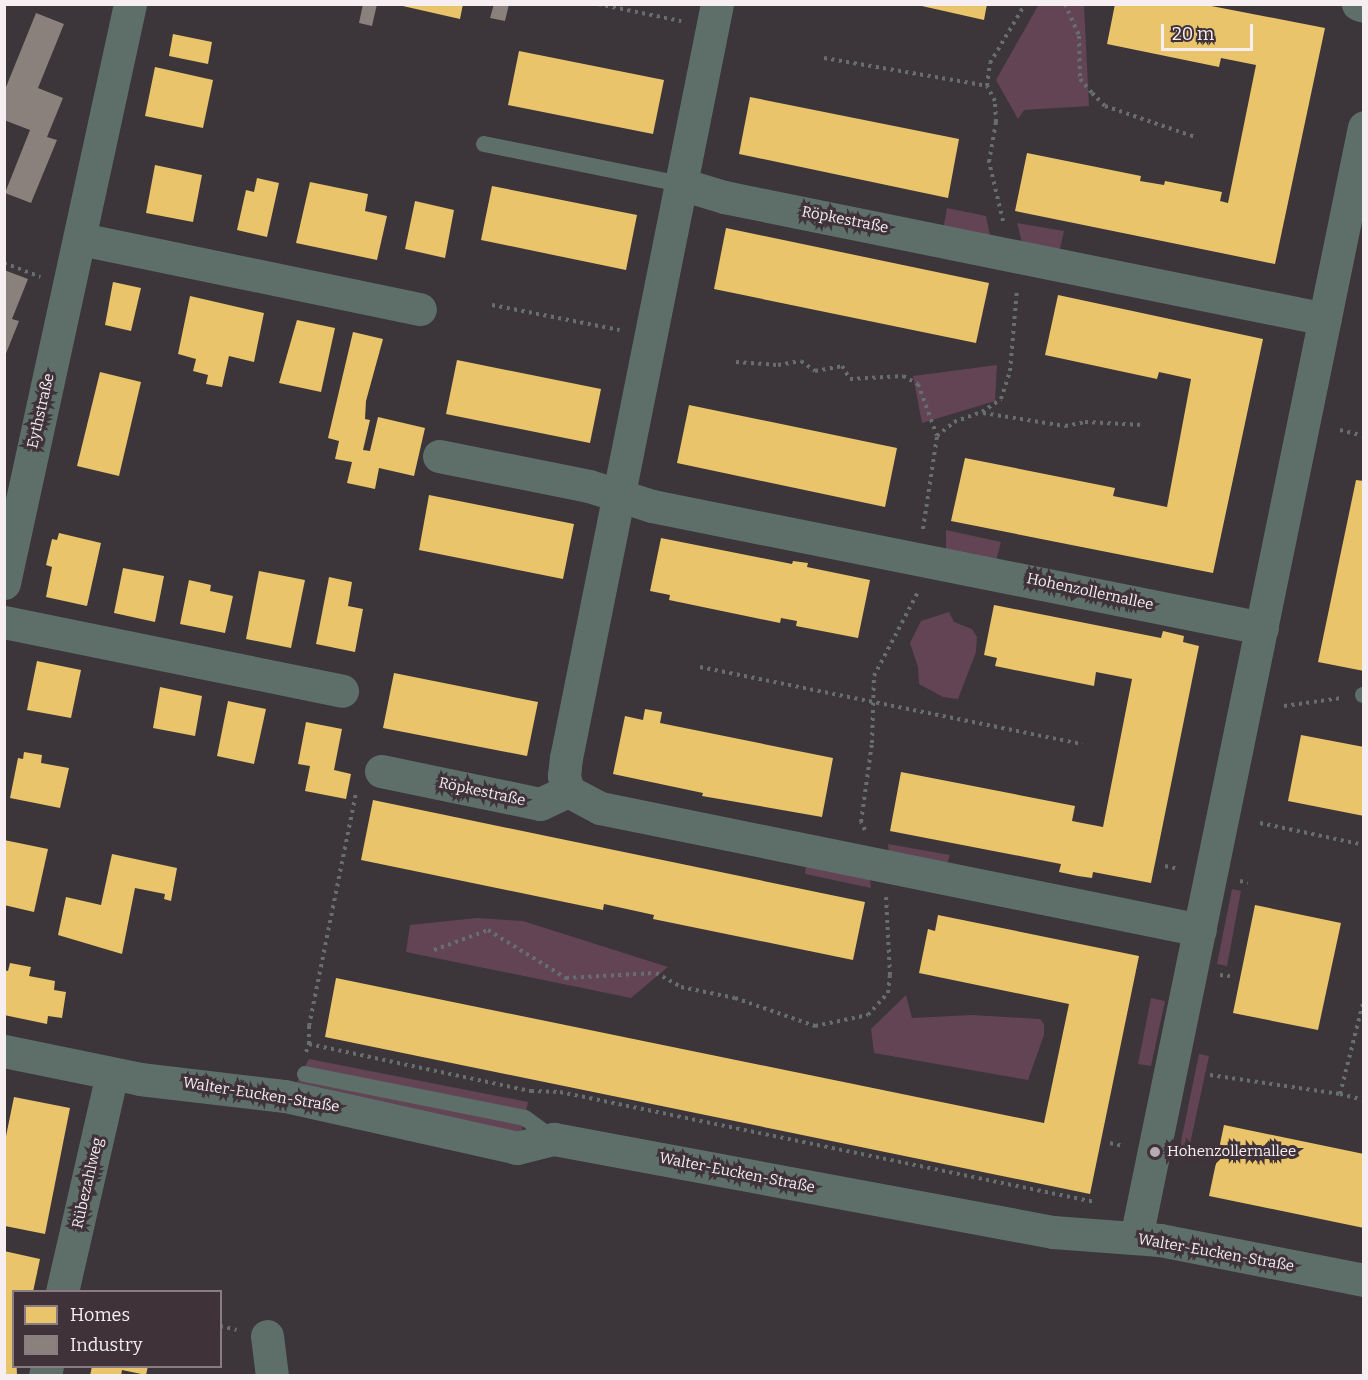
<!DOCTYPE html>
<html>
<head>
<meta charset="utf-8">
<style>
	body { margin:0 }
	#map { position:relative; width:1368px; height:1380px; overflow:hidden; background:#3c3539; font-family:Bitter,serif }
	div>[style] { position:absolute }
	[style*='--x'] { left:calc(var(--x)*1px); top:calc(var(--y)*1px); width:calc(var(--w)*1px); rotate:calc(var(--a)*1deg) }
	.green>* { inset:0; background:#624455 }
	.homes>* { inset:0; background:#e9c46a }
	.industry>* { inset:0; background:#8a817c }
	.path>* { height:4px; margin-top:-2px; transform-origin:0; background:repeating-linear-gradient(90deg,#676f6e 0 3px,transparent 0 7.5px) }
	.service>* { height:16px; margin:-8px; padding:0 8px; transform-origin:8px; border-radius:8px; background:#5e6f6a }
	.minor>* { height:33px; margin:-16.5px; padding:0 16.5px; transform-origin:16.5px; border-radius:16.5px; background:#5e6f6a }
	.dots>* { width:16px; height:16px; translate:-50% -50%; box-sizing:border-box; border:3px solid #3f3239; border-radius:50% }
	span { translate:-50% -50%; white-space:nowrap; text-align:center; line-height:1.15; -webkit-text-stroke:6px #3f3239; paint-order:stroke }
	.street-label { font-size:15px; color:#f7eef2 }
	.poi-label { font-size:15px; color:#f7eef2 }
	.left { translate:0 -50%; text-align:left }
	.frame { position:absolute; inset:0; border:6px solid #f7eef2; pointer-events:none }
	.legend { position:absolute; left:12px; top:1290px; width:210px; height:78px; box-sizing:border-box; background:#3f3239; border:2px solid #897d83; margin:0; padding:8px 10px; list-style:none; font-size:18px; color:#f7eef2 }
	.legend li { display:flex; align-items:center; gap:12px; height:30px }
	.legend b { width:30px; border:2px solid #897d83 }
	.scale { position:absolute; left:1161px; top:24px; width:92px; height:27px; box-sizing:border-box; border:3px solid #f7eef2; border-top:0; padding-left:8px; font-size:18px; line-height:21px; white-space:nowrap; color:#f7eef2; -webkit-text-stroke:4px #3f3239; paint-order:stroke }
</style>
</head>
<body>
<div id="map">
	<div class="green">
		<div style="clip-path:polygon(1039px 4px,1084px 5px,1089px 106px,1024px 110px,1018px 119px,996px 80px)"></div>
		<div style="clip-path:polygon(947px 208px,986px 216px,991px 240px,943px 230px)"></div>
		<div style="clip-path:polygon(1017px 223px,1064px 231px,1059px 253px,1023px 246px)"></div>
		<div style="clip-path:polygon(997px 365px,995px 401px,922px 423px,913px 376px)"></div>
		<div style="clip-path:polygon(946px 530px,1001px 542px,996px 561px,946px 552px)"></div>
		<div style="clip-path:polygon(949px 612px,954px 622px,972px 629px,977px 637px,976px 652px,958px 699px,943px 697px,919px 684px,918px 667px,910px 643px,921px 621px)"></div>
		<div style="clip-path:polygon(888px 844px,950px 855px,947px 864px,889px 854px)"></div>
		<div style="clip-path:polygon(806px 865px,870px 878px,871px 888px,805px 874px)"></div>
		<div style="clip-path:polygon(1232px 889px,1241px 891px,1227px 966px,1217px 964px)"></div>
		<div style="clip-path:polygon(477px 918px,523px 921px,668px 967px,631px 998px,406px 952px,410px 925px)"></div>
		<div style="clip-path:polygon(906px 995px,912px 1018px,972px 1015px,1040px 1019px,1044px 1024px,1044px 1035px,1028px 1080px,874px 1053px,871px 1029px)"></div>
		<div style="clip-path:polygon(1151px 998px,1165px 1001px,1151px 1066px,1138px 1064px)"></div>
		<div style="clip-path:polygon(1199px 1054px,1209px 1056px,1187px 1158px,1178px 1156px)"></div>
		<div style="clip-path:polygon(309px 1059px,528px 1102px,521px 1134px,297px 1082px)"></div>
	</div>
	<div class="homes">
		<div style="clip-path:polygon(394px 4px,463px 4px,460px 19px)"></div>
		<div style="clip-path:polygon(913px 4px,987px 4px,984px 20px)"></div>
		<div style="clip-path:polygon(1115px 4px,1201px 4px,1325px 28px,1275px 264px,1015px 211px,1027px 153px,1141px 176px,1140px 181px,1164px 185px,1165px 181px,1222px 192px,1220px 201px,1228px 203px,1256px 65px,1221px 58px,1219px 67px,1107px 44px)"></div>
		<div style="clip-path:polygon(173px 34px,212px 42px,208px 64px,169px 56px)"></div>
		<div style="clip-path:polygon(519px 51px,664px 80px,653px 134px,508px 105px)"></div>
		<div style="clip-path:polygon(155px 67px,213px 80px,203px 128px,145px 116px)"></div>
		<div style="clip-path:polygon(750px 97px,959px 139px,948px 198px,739px 154px)"></div>
		<div style="clip-path:polygon(155px 165px,202px 175px,193px 222px,146px 213px)"></div>
		<div style="clip-path:polygon(257px 178px,279px 183px,267px 237px,237px 230px,246px 190px,254px 192px)"></div>
		<div style="clip-path:polygon(310px 182px,368px 194px,365px 211px,387px 216px,377px 260px,296px 243px)"></div>
		<div style="clip-path:polygon(492px 186px,637px 215px,626px 270px,481px 240px)"></div>
		<div style="clip-path:polygon(415px 201px,454px 210px,445px 258px,405px 249px)"></div>
		<div style="clip-path:polygon(726px 228px,989px 283px,976px 343px,714px 289px)"></div>
		<div style="clip-path:polygon(113px 282px,141px 288px,131px 331px,105px 325px)"></div>
		<div style="clip-path:polygon(1058px 295px,1263px 339px,1213px 573px,951px 521px,965px 458px,1115px 488px,1113px 496px,1167px 507px,1191px 379px,1159px 372px,1157px 379px,1045px 355px)"></div>
		<div style="clip-path:polygon(190px 296px,264px 313px,254px 362px,229px 356px,222px 387px,206px 384px,208px 375px,193px 371px,196px 359px,178px 354px)"></div>
		<div style="clip-path:polygon(297px 320px,335px 328px,321px 392px,279px 383px)"></div>
		<div style="clip-path:polygon(353px 332px,383px 339px,366px 401px,365px 419px,370px 420px,363px 450px,370px 451px,378px 417px,425px 428px,414px 476px,379px 468px,375px 489px,347px 483px,352px 462px,335px 459px,339px 441px,328px 438px)"></div>
		<div style="clip-path:polygon(457px 360px,601px 389px,590px 443px,446px 414px)"></div>
		<div style="clip-path:polygon(100px 372px,141px 382px,119px 476px,77px 466px)"></div>
		<div style="clip-path:polygon(689px 405px,897px 448px,885px 507px,677px 463px)"></div>
		<div style="clip-path:polygon(1356px 480px,1364px 481px,1364px 671px,1318px 662px)"></div>
		<div style="clip-path:polygon(429px 495px,574px 524px,563px 579px,419px 550px)"></div>
		<div style="clip-path:polygon(59px 533px,101px 543px,87px 606px,46px 597px,52px 567px,46px 565px,52px 539px,57px 540px)"></div>
		<div style="clip-path:polygon(661px 538px,792px 564px,793px 561px,808px 563px,807px 567px,870px 580px,858px 638px,796px 626px,797px 621px,781px 618px,780px 623px,669px 600px,670px 595px,650px 591px)"></div>
		<div style="clip-path:polygon(123px 568px,164px 576px,155px 622px,114px 613px)"></div>
		<div style="clip-path:polygon(259px 571px,305px 580px,291px 648px,246px 639px)"></div>
		<div style="clip-path:polygon(329px 577px,352px 582px,348px 606px,363px 609px,355px 652px,316px 644px)"></div>
		<div style="clip-path:polygon(189px 580px,211px 585px,210px 591px,233px 596px,225px 633px,180px 624px)"></div>
		<div style="clip-path:polygon(994px 605px,1161px 638px,1163px 631px,1184px 636px,1183px 642px,1199px 646px,1151px 883px,1093px 872px,1092px 878px,1078px 876px,1059px 872px,1061px 864px,890px 831px,901px 772px,1075px 806px,1072px 821px,1103px 827px,1132px 679px,1096px 672px,1094px 686px,995px 666px,997px 658px,984px 655px)"></div>
		<div style="clip-path:polygon(37px 661px,81px 670px,71px 718px,27px 710px)"></div>
		<div style="clip-path:polygon(394px 673px,538px 702px,527px 756px,383px 728px)"></div>
		<div style="clip-path:polygon(160px 687px,202px 696px,195px 736px,153px 728px)"></div>
		<div style="clip-path:polygon(228px 701px,266px 709px,254px 764px,217px 756px)"></div>
		<div style="clip-path:polygon(645px 709px,662px 712px,660px 723px,833px 758px,822px 817px,702px 796px,703px 793px,613px 774px,625px 716px,643px 720px)"></div>
		<div style="clip-path:polygon(306px 722px,342px 729px,334px 770px,351px 774px,346px 799px,305px 791px,310px 766px,298px 764px)"></div>
		<div style="clip-path:polygon(1301px 735px,1364px 747px,1364px 816px,1288px 801px)"></div>
		<div style="clip-path:polygon(24px 752px,42px 755px,41px 763px,69px 768px,60px 808px,10px 798px,18px 758px,23px 759px)"></div>
		<div style="clip-path:polygon(373px 800px,865px 902px,853px 960px,653px 919px,654px 915px,604px 904px,603px 910px,361px 860px)"></div>
		<div style="clip-path:polygon(4px 840px,48px 849px,34px 912px,4px 905px)"></div>
		<div style="clip-path:polygon(112px 854px,177px 868px,171px 901px,164px 899px,165px 894px,135px 888px,122px 954px,58px 935px,66px 897px,101px 905px)"></div>
		<div style="clip-path:polygon(1255px 905px,1341px 923px,1318px 1030px,1233px 1013px)"></div>
		<div style="clip-path:polygon(938px 915px,1139px 956px,1090px 1194px,325px 1037px,336px 978px,1044px 1123px,1069px 1004px,919px 973px,928px 929px,935px 931px)"></div>
		<div style="clip-path:polygon(10px 963px,31px 967px,29px 976px,55px 981px,54px 990px,66px 992px,62px 1018px,48px 1016px,47px 1024px,4px 1015px,4px 970px,8px 971px)"></div>
		<div style="clip-path:polygon(14px 1097px,70px 1108px,45px 1234px,5px 1226px,5px 1141px)"></div>
		<div style="clip-path:polygon(1224px 1125px,1364px 1154px,1364px 1228px,1209px 1196px)"></div>
		<div style="clip-path:polygon(4px 1251px,40px 1259px,33px 1292px,14px 1292px,17px 1376px,4px 1375px)"></div>
		<div style="clip-path:polygon(92px 1366px,148px 1366px,146px 1375px,122px 1370px,121px 1376px,90px 1376px)"></div>
	</div>
	<div class="industry">
		<div style="clip-path:polygon(363px 4px,377px 4px,372px 26px,359px 23px)"></div>
		<div style="clip-path:polygon(494px 4px,509px 4px,505px 21px,490px 18px)"></div>
		<div style="clip-path:polygon(36px 13px,64px 24px,38px 88px,63px 98px,47px 137px,57px 140px,31px 203px,5px 193px,30px 130px,4px 120px,4px 92px)"></div>
		<div style="clip-path:polygon(4px 270px,28px 279px,12px 319px,19px 321px,5px 356px)"></div>
	</div>
	<div class="path">
		<div style="--x:598;--y:4;--w:85;--a:11.6"></div>
		<div style="--x:1065;--y:4;--w:35;--a:66"></div>
		<div style="--x:1079;--y:36;--w:43;--a:88.7"></div>
		<div style="--x:1080;--y:79;--w:18;--a:49"></div>
		<div style="--x:1092;--y:93;--w:18;--a:45"></div>
		<div style="--x:1105;--y:106;--w:95;--a:19"></div>
		<div style="--x:824;--y:58;--w:165;--a:9.7"></div>
		<div style="--x:1003;--y:221;--w:61;--a:-103.3"></div>
		<div style="--x:989;--y:162;--w:41;--a:-80.1"></div>
		<div style="--x:996;--y:122;--w:21;--a:-93"></div>
		<div style="--x:995;--y:101;--w:17;--a:-118"></div>
		<div style="--x:987;--y:86;--w:23;--a:-83"></div>
		<div style="--x:990;--y:63;--w:69;--a:-59.3"></div>
		<div style="--x:4;--y:263;--w:39;--a:21"></div>
		<div style="--x:492;--y:305;--w:130;--a:11.1"></div>
		<div style="--x:736;--y:362;--w:42;--a:4.1"></div>
		<div style="--x:778;--y:365;--w:23;--a:-10"></div>
		<div style="--x:801;--y:361;--w:17;--a:36"></div>
		<div style="--x:815;--y:371;--w:27;--a:-10"></div>
		<div style="--x:842;--y:366;--w:15;--a:58"></div>
		<div style="--x:850;--y:379;--w:53;--a:-3.2"></div>
		<div style="--x:903;--y:376;--w:17;--a:28"></div>
		<div style="--x:918;--y:384;--w:55;--a:69.9"></div>
		<div style="--x:983;--y:413;--w:83;--a:9"></div>
		<div style="--x:1065;--y:426;--w:20;--a:-11"></div>
		<div style="--x:1085;--y:422;--w:59;--a:2.9"></div>
		<div style="--x:1340;--y:430;--w:25;--a:14"></div>
		<div style="--x:923;--y:529;--w:94;--a:-81.4"></div>
		<div style="--x:937;--y:436;--w:22;--a:-39"></div>
		<div style="--x:954;--y:422;--w:30;--a:-20"></div>
		<div style="--x:982;--y:412;--w:23;--a:-34"></div>
		<div style="--x:1001;--y:399;--w:29;--a:-72"></div>
		<div style="--x:1010;--y:371;--w:81;--a:-85.1"></div>
		<div style="--x:700;--y:667;--w:390;--a:11.4"></div>
		<div style="--x:1284;--y:706;--w:59;--a:-7.9"></div>
		<div style="--x:1260;--y:823;--w:106;--a:11.9"></div>
		<div style="--x:865;--y:830;--w:9;--a:-117"></div>
		<div style="--x:861;--y:822;--w:80;--a:-82.1"></div>
		<div style="--x:872;--y:743;--w:67;--a:-88.3"></div>
		<div style="--x:874;--y:676;--w:97;--a:-62.4"></div>
		<div style="--x:1165;--y:866;--w:14;--a:12"></div>
		<div style="--x:1240;--y:881;--w:8;--a:14"></div>
		<div style="--x:434;--y:950;--w:58;--a:-20.3"></div>
		<div style="--x:488;--y:930;--w:92;--a:31.6"></div>
		<div style="--x:566;--y:978;--w:90;--a:-3.2"></div>
		<div style="--x:656;--y:973;--w:29;--a:29"></div>
		<div style="--x:681;--y:987;--w:55;--a:11.5"></div>
		<div style="--x:735;--y:998;--w:85;--a:19.3"></div>
		<div style="--x:815;--y:1026;--w:54;--a:-11.7"></div>
		<div style="--x:868;--y:1015;--w:30;--a:-48"></div>
		<div style="--x:888;--y:993;--w:18;--a:-84"></div>
		<div style="--x:890;--y:975;--w:78;--a:-92.9"></div>
		<div style="--x:1220;--y:975;--w:10;--a:6"></div>
		<div style="--x:309;--y:1044;--w:18;--a:-90"></div>
		<div style="--x:309;--y:1026;--w:239;--a:-78.6"></div>
		<div style="--x:306;--y:1052;--w:9;--a:-69"></div>
		<div style="--x:309;--y:1044;--w:227;--a:12"></div>
		<div style="--x:531;--y:1091;--w:29;--a:2"></div>
		<div style="--x:560;--y:1092;--w:546;--a:11.62"></div>
		<div style="--x:1210;--y:1075;--w:131;--a:8.3"></div>
		<div style="--x:1340;--y:1094;--w:98;--a:-75.8"></div>
		<div style="--x:1340;--y:1094;--w:25;--a:14"></div>
		<div style="--x:1110;--y:1143;--w:13;--a:13"></div>
		<div style="--x:220;--y:1326;--w:17;--a:13"></div>
	</div>
	<div class="service">
		<div style="--x:484;--y:144;--w:201;--a:11.5"></div>
		<div style="--x:1363;--y:695;--w:1;--a:0"></div>
		<div style="--x:305;--y:1074;--w:224;--a:11.3"></div>
		<div style="--x:525;--y:1118;--w:36;--a:36"></div>
	</div>
	<div class="minor">
		<div style="--x:1358;--y:4;--w:6;--a:18"></div>
		<div style="--x:681;--y:184;--w:45;--a:16.8"></div>
		<div style="--x:724;--y:197;--w:613;--a:11.47"></div>
		<div style="--x:81;--y:239;--w:346;--a:11.7"></div>
		<div style="--x:439;--y:456;--w:153;--a:11.3"></div>
		<div style="--x:589;--y:486;--w:66;--a:17.6"></div>
		<div style="--x:652;--y:506;--w:622;--a:11.31"></div>
		<div style="--x:4;--y:583;--w:593;--a:-77.72"></div>
		<div style="--x:4;--y:622;--w:345;--a:11.5"></div>
		<div style="--x:381;--y:771;--w:162;--a:11.7"></div>
		<div style="--x:540;--y:804;--w:31;--a:-25"></div>
		<div style="--x:568;--y:791;--w:16;--a:-105"></div>
		<div style="--x:564;--y:776;--w:18;--a:-84"></div>
		<div style="--x:566;--y:758;--w:769;--a:-78.68"></div>
		<div style="--x:568;--y:791;--w:36;--a:28"></div>
		<div style="--x:600;--y:808;--w:612;--a:11.49"></div>
		<div style="--x:4;--y:1051;--w:139;--a:11.6"></div>
		<div style="--x:140;--y:1079;--w:146;--a:6.7"></div>
		<div style="--x:285;--y:1096;--w:238;--a:12.6"></div>
		<div style="--x:517;--y:1148;--w:38;--a:-14"></div>
		<div style="--x:554;--y:1139;--w:508;--a:10.56"></div>
		<div style="--x:1053;--y:1232;--w:107;--a:4.3"></div>
		<div style="--x:1160;--y:1240;--w:208;--a:11.1"></div>
		<div style="--x:1136;--y:1238;--w:1134;--a:-78.4"></div>
		<div style="--x:62;--y:1292;--w:224;--a:-77.1"></div>
		<div style="--x:267;--y:1336;--w:40;--a:82.9"></div>
		<div style="--x:45;--y:1376;--w:10;--a:-79"></div>
	</div>
	<div class="dots">
		<div style="left:1155px;top:1152px;background:#b6adb1"></div>
	</div>
	<div class="street-label">
		<span style="left:845px;top:220px;rotate:11deg">Röpkestraße</span>
		<span style="left:41px;top:411px;rotate:-77deg">Eythstraße</span>
		<span style="left:1090px;top:592px;rotate:12deg">Hohenzollernallee</span>
		<span style="left:482px;top:792px;rotate:12deg">Röpkestraße</span>
		<span style="left:261px;top:1095px;rotate:9deg">Walter-Eucken-Straße</span>
		<span style="left:737px;top:1173px;rotate:11deg">Walter-Eucken-Straße</span>
		<span style="left:88px;top:1183px;rotate:-77deg">Rübezahlweg</span>
		<span style="left:1216px;top:1253px;rotate:10deg">Walter-Eucken-Straße</span>
	</div>
	<div class="poi-label">
		<span class="left" style="left:1167px;top:1152px">Hohenzollernallee</span>
	</div>
	<div class="frame"></div>
	<ul class="legend">
	<li><b style="height:16px;background:#e9c46a"></b>Homes</li>
	<li><b style="height:16px;background:#8a817c"></b>Industry</li>
	</ul>
	<div class="scale">20 m</div>
</div>
</body>
</html>
